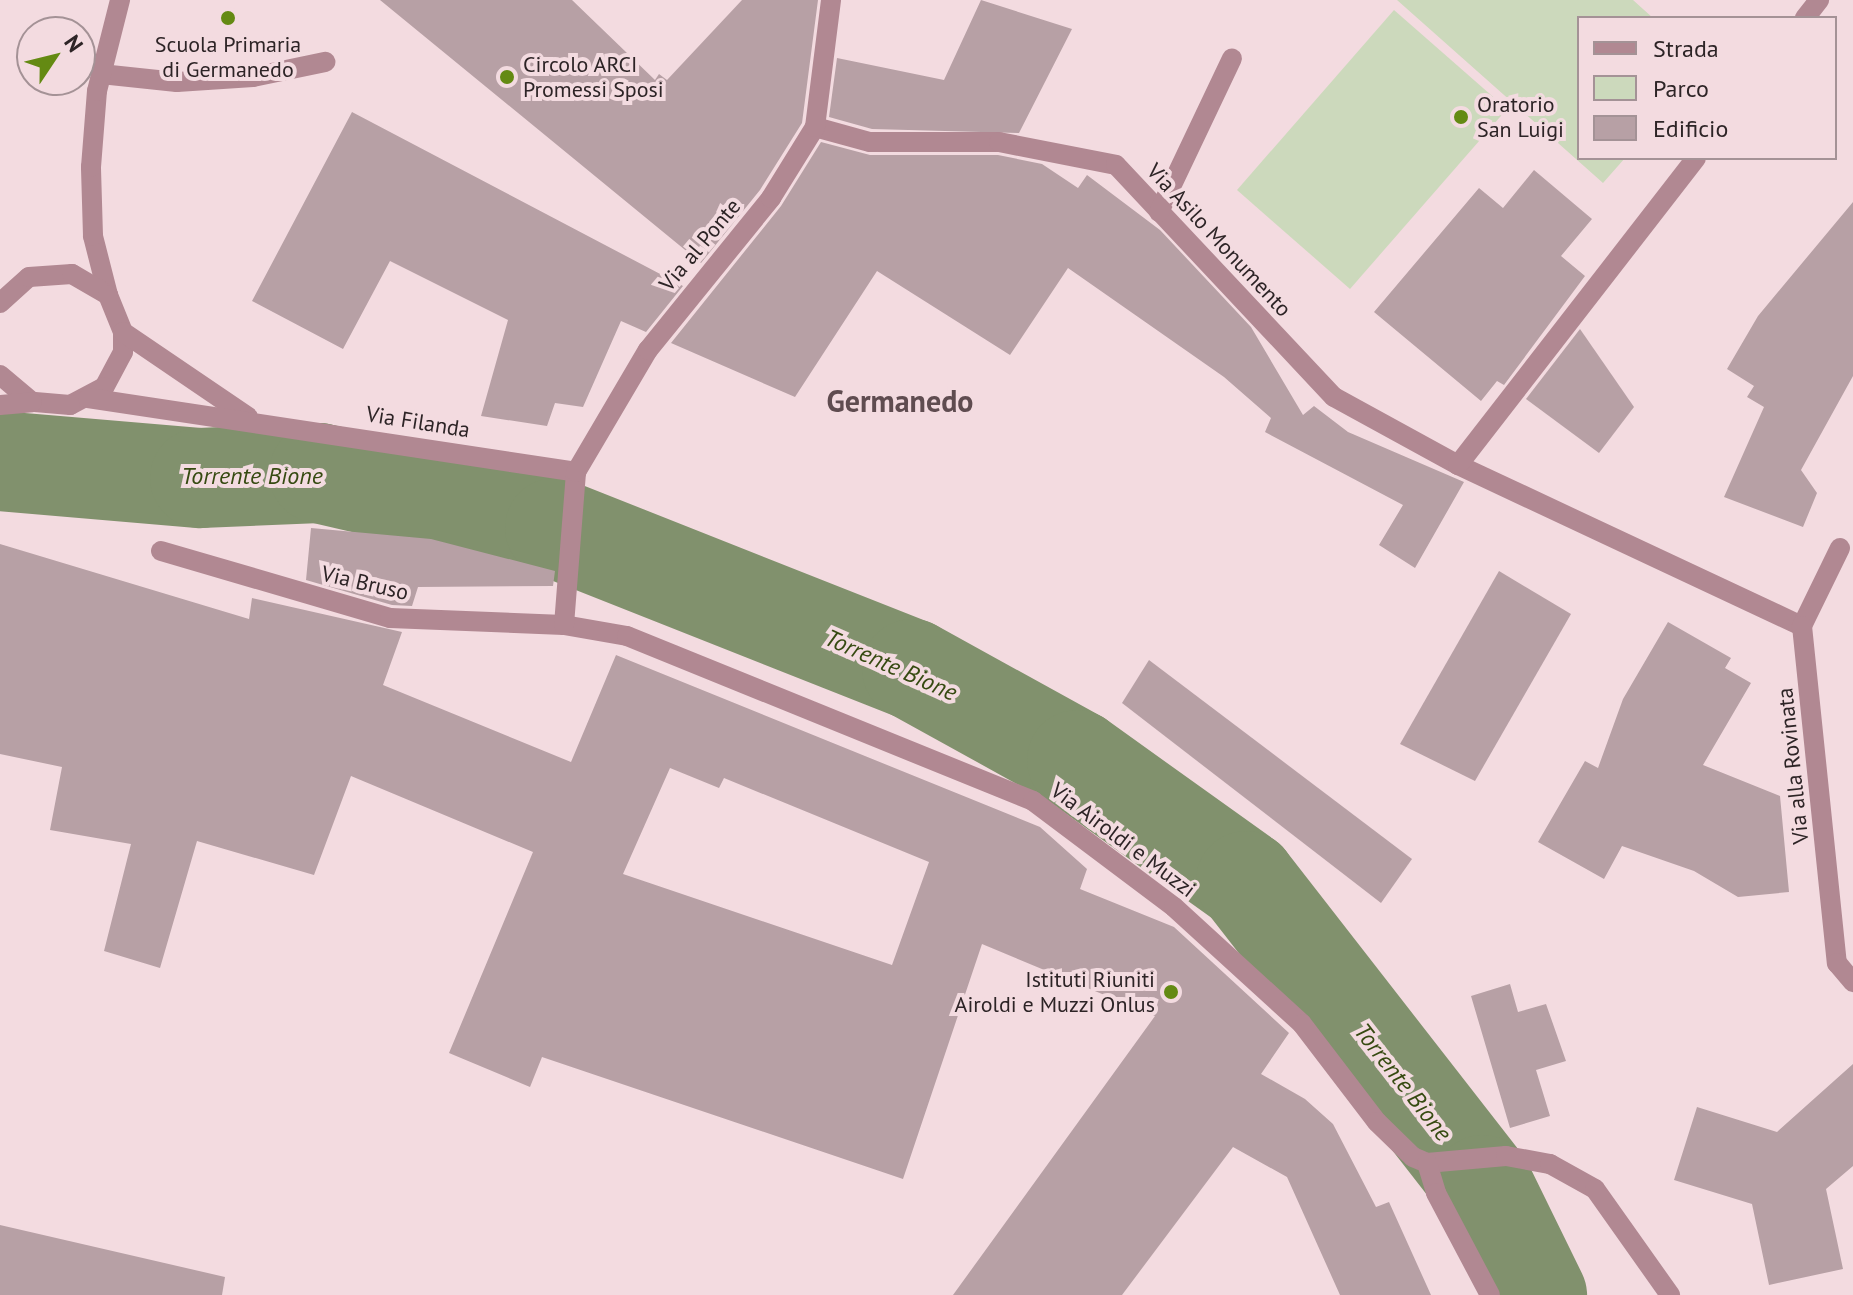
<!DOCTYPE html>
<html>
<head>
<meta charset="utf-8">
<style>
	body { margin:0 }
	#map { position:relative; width:1853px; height:1295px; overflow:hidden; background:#f3dbe0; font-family:"PT Sans",sans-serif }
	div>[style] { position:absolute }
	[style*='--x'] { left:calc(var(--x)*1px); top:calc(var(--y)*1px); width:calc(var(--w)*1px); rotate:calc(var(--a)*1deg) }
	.green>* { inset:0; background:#ccd9bc }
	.river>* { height:100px; margin:-50px; padding:0 50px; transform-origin:50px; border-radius:50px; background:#81916d }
	.building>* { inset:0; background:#b7a0a5 }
	.minor>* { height:20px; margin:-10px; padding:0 10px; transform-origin:10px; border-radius:10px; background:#b18892 }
	.dots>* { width:22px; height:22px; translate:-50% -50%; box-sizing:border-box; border:4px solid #f3dbe0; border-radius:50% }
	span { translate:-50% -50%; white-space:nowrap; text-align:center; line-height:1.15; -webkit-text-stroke:8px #f3dbe0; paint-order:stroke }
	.poi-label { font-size:22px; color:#2d2426 }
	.left { translate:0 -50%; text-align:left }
	.right { translate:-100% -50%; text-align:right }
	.street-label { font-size:22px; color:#2d2426 }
	.water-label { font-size:24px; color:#364a11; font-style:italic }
	.district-label { font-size:30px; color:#5f4c50; font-weight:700 }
	.legend { position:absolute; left:1577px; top:16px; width:260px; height:144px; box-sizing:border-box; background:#f3dbe0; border:2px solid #a49296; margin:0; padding:10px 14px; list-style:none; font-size:24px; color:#2d2426 }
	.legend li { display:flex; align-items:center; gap:16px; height:40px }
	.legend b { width:40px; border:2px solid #a49296 }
	.north { position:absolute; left:16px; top:16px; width:80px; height:80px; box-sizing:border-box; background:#f3dbe0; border:2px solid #a49296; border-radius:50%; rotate:55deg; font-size:22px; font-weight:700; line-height:32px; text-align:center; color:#2d2426 }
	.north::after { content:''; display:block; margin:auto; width:28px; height:36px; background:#648a13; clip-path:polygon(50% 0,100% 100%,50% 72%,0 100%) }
</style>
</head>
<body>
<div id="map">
	<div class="green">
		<div style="clip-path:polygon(1397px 0,1633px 0,1653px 18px,1579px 18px,1579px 158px,1625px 158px,1603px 183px)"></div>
		<div style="clip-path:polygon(1394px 10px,1507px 109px,1350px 289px,1237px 190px)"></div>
	</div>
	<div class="river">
		<div style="--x:0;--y:461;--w:201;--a:4.9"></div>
		<div style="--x:200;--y:478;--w:119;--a:-2.4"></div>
		<div style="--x:319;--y:473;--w:242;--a:13.1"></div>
		<div style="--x:555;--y:528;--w:384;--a:21.6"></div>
		<div style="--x:912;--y:669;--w:188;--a:28.9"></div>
		<div style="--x:1077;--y:760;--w:208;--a:35.6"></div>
		<div style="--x:1246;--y:881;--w:385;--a:52.1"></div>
		<div style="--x:1483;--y:1185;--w:123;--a:63.9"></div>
	</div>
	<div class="building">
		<div style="clip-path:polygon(380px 0,572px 0,655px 80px,659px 74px,667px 80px,742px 0,818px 0,802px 123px,760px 190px,701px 263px)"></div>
		<div style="clip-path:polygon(981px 0,1072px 29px,1019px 133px,872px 129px,829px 117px,837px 58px,944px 80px)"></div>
		<div style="clip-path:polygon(352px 112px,683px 286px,646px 332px,621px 321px,583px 407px,555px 403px,547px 426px,481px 416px,508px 320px,390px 261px,343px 349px,252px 301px)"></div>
		<div style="clip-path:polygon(821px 142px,870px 155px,998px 155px,1042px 164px,1078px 188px,1087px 175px,1160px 230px,1251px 327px,1303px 415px,1314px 406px,1348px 432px,1464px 482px,1415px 568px,1379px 545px,1403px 505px,1265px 432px,1271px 418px,1224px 377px,1068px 268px,1010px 355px,877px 271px,795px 397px,671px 343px,781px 206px)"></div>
		<div style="clip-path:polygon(1534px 170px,1592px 219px,1561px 256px,1585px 276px,1504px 385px,1497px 381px,1481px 401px,1374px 312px,1479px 188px,1503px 208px)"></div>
		<div style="clip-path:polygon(1853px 202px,1853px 376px,1801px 470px,1817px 493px,1803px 527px,1724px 497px,1764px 407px,1747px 397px,1754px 386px,1727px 369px,1758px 316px)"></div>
		<div style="clip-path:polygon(1580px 329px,1634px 407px,1599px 453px,1526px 399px)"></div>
		<div style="clip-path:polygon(311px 528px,431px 539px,555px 571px,553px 586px,418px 587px,412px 606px,392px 605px,306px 580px)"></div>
		<div style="clip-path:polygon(evenodd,0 544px,249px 619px,252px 598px,402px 632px,383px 685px,571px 762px,616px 655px,1040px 827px,1087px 869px,1080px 889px,1174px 927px,1289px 1033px,1261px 1074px,1305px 1099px,1333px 1124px,1376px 1207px,1389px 1202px,1431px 1295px,1340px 1295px,1287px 1177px,1233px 1147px,1122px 1295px,953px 1295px,1155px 1016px,982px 944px,903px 1179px,542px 1057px,530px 1087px,449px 1053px,533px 852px,351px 776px,314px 875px,197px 841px,160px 968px,104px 951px,131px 844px,50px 830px,62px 767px,0 754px,0 544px,670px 768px,719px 788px,724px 778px,929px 862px,892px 965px,623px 874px,670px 768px)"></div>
		<div style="clip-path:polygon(1499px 571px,1571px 614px,1475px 781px,1400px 744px)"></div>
		<div style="clip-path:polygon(1668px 622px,1731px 658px,1725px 668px,1751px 683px,1703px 765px,1780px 796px,1789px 892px,1738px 897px,1694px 871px,1622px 846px,1604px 879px,1538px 842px,1585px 761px,1598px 768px,1623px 699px)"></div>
		<div style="clip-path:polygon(1149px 660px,1412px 859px,1381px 903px,1122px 703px)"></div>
		<div style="clip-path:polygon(1510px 984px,1518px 1012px,1546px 1004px,1566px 1061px,1536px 1070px,1550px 1116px,1510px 1128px,1471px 996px)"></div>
		<div style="clip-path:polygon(1853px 1064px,1853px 1166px,1826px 1189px,1843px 1269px,1769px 1285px,1752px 1204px,1674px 1180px,1697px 1107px,1777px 1132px)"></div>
		<div style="clip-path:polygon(0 1225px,225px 1277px,222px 1295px,0 1295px)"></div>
	</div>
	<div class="minor">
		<div style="--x:1805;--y:18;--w:23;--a:-52"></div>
		<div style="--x:101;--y:74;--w:76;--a:6"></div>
		<div style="--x:177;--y:82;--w:76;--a:-3.8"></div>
		<div style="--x:253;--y:77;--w:74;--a:-11.8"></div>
		<div style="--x:815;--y:127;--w:57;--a:15.3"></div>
		<div style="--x:870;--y:142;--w:129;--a:0"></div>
		<div style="--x:999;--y:142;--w:119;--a:11.1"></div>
		<div style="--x:1116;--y:165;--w:318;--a:46.8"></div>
		<div style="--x:1334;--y:397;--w:141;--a:28.7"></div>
		<div style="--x:1458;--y:465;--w:380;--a:25.1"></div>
		<div style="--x:1159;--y:212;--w:170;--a:-64.6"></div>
		<div style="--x:108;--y:295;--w:61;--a:-104.3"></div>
		<div style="--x:93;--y:236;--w:69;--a:-91.7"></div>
		<div style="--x:91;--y:167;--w:76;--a:-85.5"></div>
		<div style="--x:97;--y:91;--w:94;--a:-75.8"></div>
		<div style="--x:0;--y:303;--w:39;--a:-42"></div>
		<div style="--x:29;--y:277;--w:43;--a:-4"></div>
		<div style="--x:72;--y:274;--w:42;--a:30.3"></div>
		<div style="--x:108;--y:295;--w:40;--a:68"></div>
		<div style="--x:123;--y:332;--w:20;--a:90"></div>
		<div style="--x:123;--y:352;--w:40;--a:118"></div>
		<div style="--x:104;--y:387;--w:38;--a:152"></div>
		<div style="--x:70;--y:405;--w:38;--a:-175"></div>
		<div style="--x:32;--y:402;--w:42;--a:-139.8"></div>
		<div style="--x:123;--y:332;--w:151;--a:34.2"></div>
		<div style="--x:88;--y:398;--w:494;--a:8.6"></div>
		<div style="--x:0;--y:405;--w:32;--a:-5"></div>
		<div style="--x:1458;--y:465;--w:388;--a:-52.2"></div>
		<div style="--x:1840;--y:548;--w:87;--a:116"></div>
		<div style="--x:1802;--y:626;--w:339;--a:84.1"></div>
		<div style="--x:1837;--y:963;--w:25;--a:50"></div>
		<div style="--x:161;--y:551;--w:239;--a:16.3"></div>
		<div style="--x:390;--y:618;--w:174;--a:2.3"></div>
		<div style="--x:564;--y:625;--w:64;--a:9.9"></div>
		<div style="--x:627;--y:636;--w:438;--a:22.1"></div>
		<div style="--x:1033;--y:801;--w:176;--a:36.9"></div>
		<div style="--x:1174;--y:907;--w:173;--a:42.4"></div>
		<div style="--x:1302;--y:1024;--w:123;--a:52.6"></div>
		<div style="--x:1377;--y:1122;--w:50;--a:44.2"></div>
		<div style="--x:1413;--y:1157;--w:15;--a:23"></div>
		<div style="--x:1427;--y:1163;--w:79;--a:-5.1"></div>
		<div style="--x:1506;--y:1156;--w:45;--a:10.3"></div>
		<div style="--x:1550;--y:1164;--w:51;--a:29.1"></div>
		<div style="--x:1595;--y:1189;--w:130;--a:54.7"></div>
		<div style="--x:564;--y:625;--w:153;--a:-85.5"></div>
		<div style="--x:576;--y:472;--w:142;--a:-59.5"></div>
		<div style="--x:648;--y:350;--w:196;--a:-51"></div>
		<div style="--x:771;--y:198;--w:84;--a:-58.2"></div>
		<div style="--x:815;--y:127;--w:128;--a:-82.8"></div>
		<div style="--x:1427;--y:1163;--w:31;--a:73"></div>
		<div style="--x:1436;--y:1193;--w:115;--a:62.1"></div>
	</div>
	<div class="dots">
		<div style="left:228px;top:18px;background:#648a13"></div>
		<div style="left:507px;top:77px;background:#648a13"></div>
		<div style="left:1461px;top:117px;background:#648a13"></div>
		<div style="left:1171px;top:992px;background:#648a13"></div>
	</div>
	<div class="poi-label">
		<span style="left:228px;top:57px">Scuola Primaria<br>di Germanedo</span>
		<span class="left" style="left:523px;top:77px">Circolo ARCI<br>Promessi Sposi</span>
		<span class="left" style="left:1477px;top:117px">Oratorio<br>San Luigi</span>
		<span class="right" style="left:1155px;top:992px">Istituti Riuniti<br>Airoldi e Muzzi Onlus</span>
	</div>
	<div class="street-label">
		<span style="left:1219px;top:240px;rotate:47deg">Via Asilo Monumento</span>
		<span style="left:700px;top:245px;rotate:-50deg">Via al Ponte</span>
		<span style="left:418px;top:422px;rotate:9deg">Via Filanda</span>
		<span style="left:365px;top:583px;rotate:13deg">Via Bruso</span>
		<span style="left:1793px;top:766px;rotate:-96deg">Via alla Rovinata</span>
		<span style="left:1123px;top:840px;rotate:37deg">Via Airoldi e Muzzi</span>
	</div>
	<div class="water-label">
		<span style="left:252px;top:476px">Torrente Bione</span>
		<span style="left:891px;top:665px;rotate:24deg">Torrente Bione</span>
		<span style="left:1403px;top:1082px;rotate:52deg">Torrente Bione</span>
	</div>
	<div class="district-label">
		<span style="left:900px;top:401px">Germanedo</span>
	</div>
	<ul class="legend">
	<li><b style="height:10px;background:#b18892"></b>Strada</li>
	<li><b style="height:22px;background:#ccd9bc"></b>Parco</li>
	<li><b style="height:22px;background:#b7a0a5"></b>Edificio</li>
	</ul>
	<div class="north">N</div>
</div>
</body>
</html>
